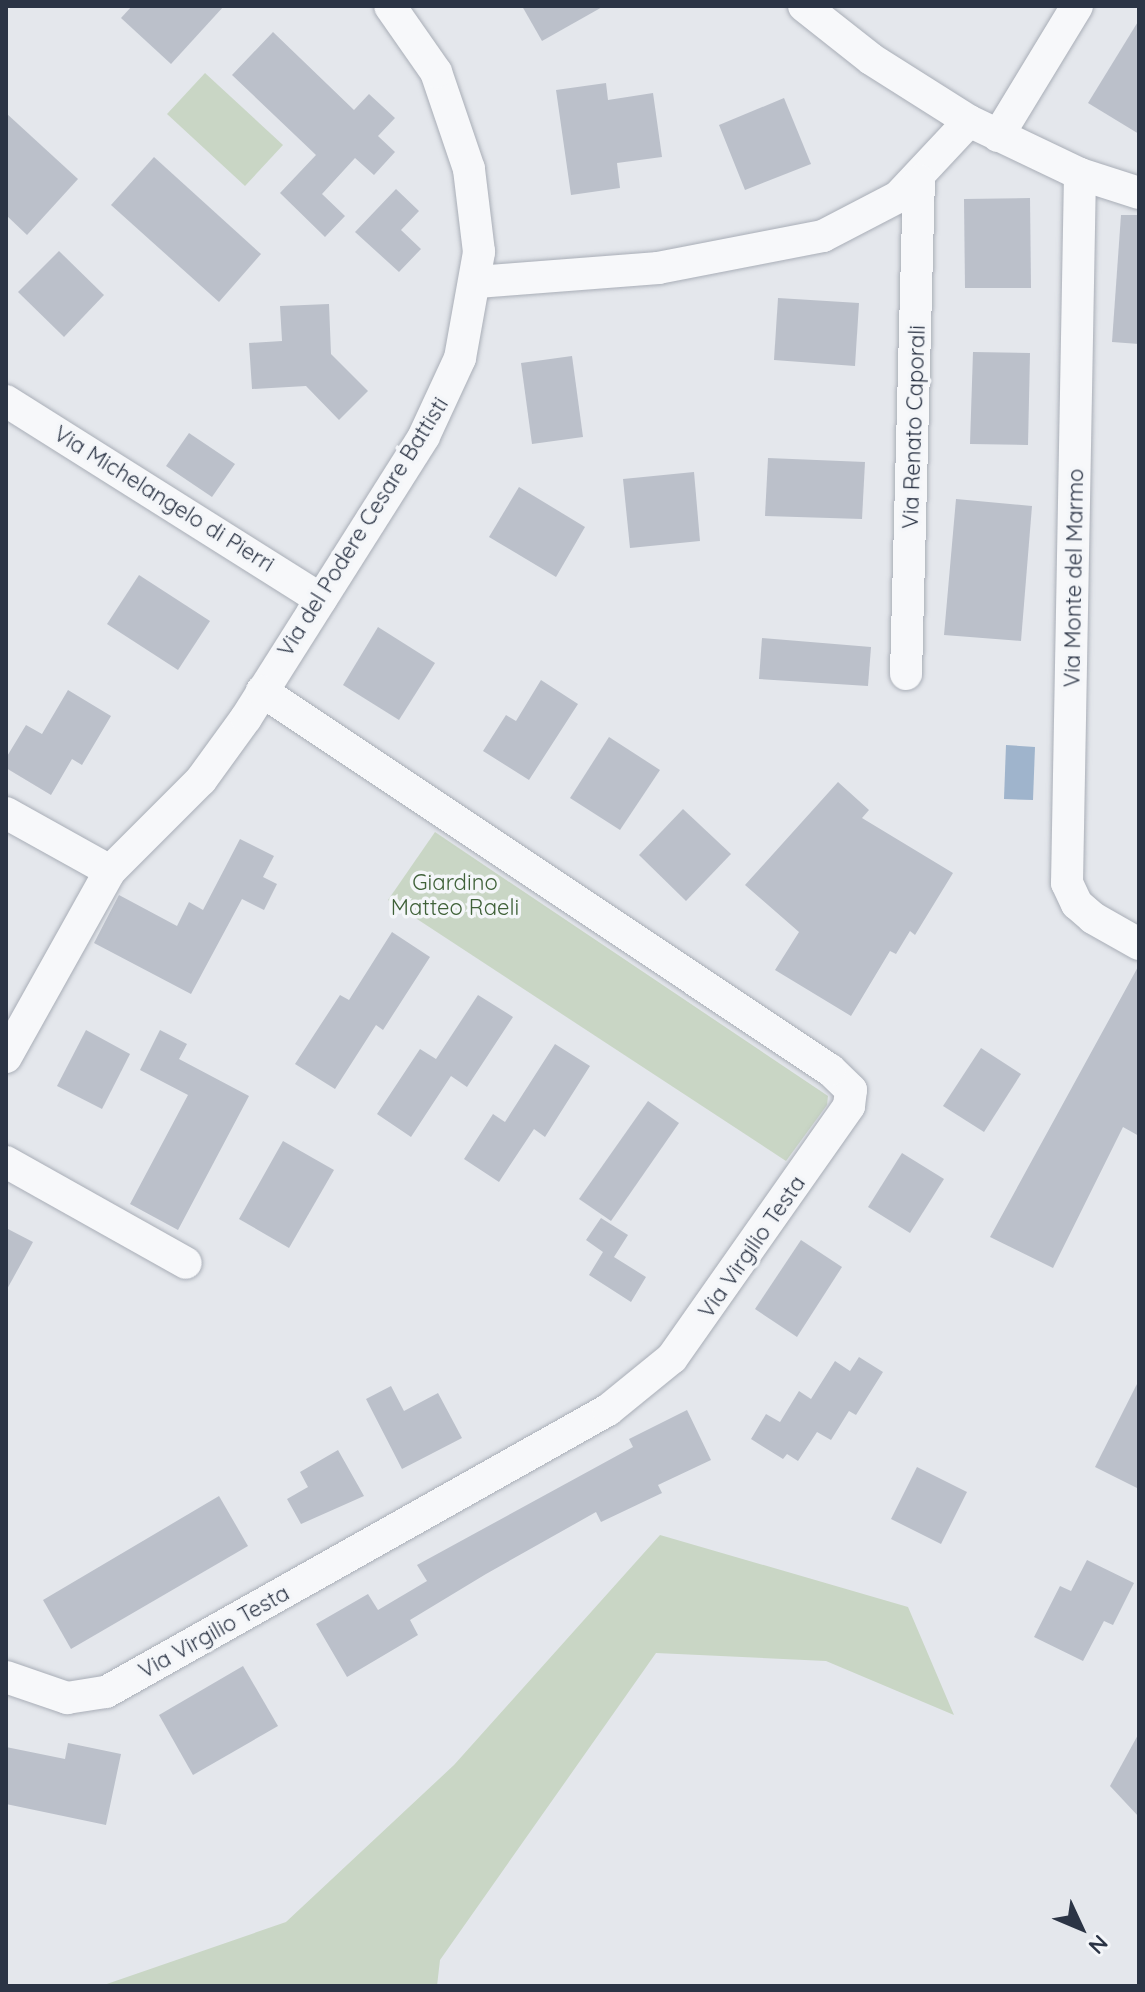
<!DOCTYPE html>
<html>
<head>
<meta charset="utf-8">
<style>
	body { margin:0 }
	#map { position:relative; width:1145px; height:1992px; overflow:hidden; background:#e4e7ec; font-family:Quicksand,sans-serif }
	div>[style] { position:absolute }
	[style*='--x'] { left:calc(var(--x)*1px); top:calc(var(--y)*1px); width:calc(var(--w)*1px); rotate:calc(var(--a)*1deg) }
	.green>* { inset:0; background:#c9d6c5 }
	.water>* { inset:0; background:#9fb4cc }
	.building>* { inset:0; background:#bbc0ca }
	.roads { filter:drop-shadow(0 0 2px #a9aeb7) drop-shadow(0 0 2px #a9aeb7) }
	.minor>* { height:32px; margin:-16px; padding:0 16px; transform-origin:16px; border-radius:16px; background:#f7f8fa }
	span { translate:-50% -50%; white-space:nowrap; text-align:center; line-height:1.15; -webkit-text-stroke:7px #f4f6f9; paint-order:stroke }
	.street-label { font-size:22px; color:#2b3445 }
	.park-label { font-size:22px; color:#3f6138 }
	.frame { position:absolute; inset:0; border:8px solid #2b3445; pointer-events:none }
	.north { position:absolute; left:1041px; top:1888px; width:80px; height:80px; -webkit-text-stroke:6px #f4f6f9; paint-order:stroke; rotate:134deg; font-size:22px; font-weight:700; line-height:32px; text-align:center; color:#2b3445 }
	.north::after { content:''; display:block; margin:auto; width:28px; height:36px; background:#2b3445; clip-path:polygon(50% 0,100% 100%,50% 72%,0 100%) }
</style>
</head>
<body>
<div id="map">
	<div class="green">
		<div style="clip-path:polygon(205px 73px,283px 145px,245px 186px,167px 114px)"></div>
		<div style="clip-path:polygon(435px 832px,828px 1096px,827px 1105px,786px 1161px,388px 900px)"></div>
		<div style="clip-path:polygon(660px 1535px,908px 1607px,954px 1715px,826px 1661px,656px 1653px,440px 1960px,437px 1986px,101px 1986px,286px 1922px,454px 1765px)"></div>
	</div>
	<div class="water">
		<div style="clip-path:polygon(1006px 745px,1035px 747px,1033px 800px,1004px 799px)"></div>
	</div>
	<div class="building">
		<div style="clip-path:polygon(132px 6px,224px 6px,171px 64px,121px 18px)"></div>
		<div style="clip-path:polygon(522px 6px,604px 6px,542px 41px)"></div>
		<div style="clip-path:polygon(1139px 20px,1139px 134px,1088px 103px)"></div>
		<div style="clip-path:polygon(273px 32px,354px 110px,369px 94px,395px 118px,378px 136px,395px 152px,374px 175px,355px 158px,322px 194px,345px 216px,325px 237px,280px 193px,316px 155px,232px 75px)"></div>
		<div style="clip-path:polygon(606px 83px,608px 100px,653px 93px,662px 157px,617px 163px,620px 188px,571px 195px,556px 90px)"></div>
		<div style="clip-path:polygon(784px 98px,811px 164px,745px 190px,719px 125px)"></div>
		<div style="clip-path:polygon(6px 113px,78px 179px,27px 235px,6px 215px)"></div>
		<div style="clip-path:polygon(154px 157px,261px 254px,219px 302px,111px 205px)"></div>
		<div style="clip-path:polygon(396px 189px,419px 211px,401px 230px,421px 249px,399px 272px,355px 232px)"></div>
		<div style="clip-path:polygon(1030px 198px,1031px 288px,965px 288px,964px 199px)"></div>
		<div style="clip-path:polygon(1121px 215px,1139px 215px,1139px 344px,1112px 342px)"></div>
		<div style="clip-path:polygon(59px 251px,104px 295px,64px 337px,18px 292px)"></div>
		<div style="clip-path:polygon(778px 298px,859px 303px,855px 366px,774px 360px)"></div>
		<div style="clip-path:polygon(329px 304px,331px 354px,368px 391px,339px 420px,306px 386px,252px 389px,249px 343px,282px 341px,280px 306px)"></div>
		<div style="clip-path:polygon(973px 352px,1030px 353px,1028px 445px,970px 444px)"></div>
		<div style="clip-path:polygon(572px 356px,583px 437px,532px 444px,521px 363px)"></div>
		<div style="clip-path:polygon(189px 433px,235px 464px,212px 497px,166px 466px)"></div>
		<div style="clip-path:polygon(768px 458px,865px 462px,862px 519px,765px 516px)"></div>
		<div style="clip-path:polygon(694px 472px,700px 541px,630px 548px,623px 479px)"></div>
		<div style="clip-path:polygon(519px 487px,585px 527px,556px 577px,489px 537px)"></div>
		<div style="clip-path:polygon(956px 499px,1032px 506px,1021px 641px,944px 635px)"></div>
		<div style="clip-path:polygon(139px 575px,210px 621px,178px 670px,107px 624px)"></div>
		<div style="clip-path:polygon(378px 627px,435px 663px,399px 720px,343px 685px)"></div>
		<div style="clip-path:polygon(762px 638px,871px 647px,868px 686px,759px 679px)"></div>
		<div style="clip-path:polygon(541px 680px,578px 704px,529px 780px,483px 751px,506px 715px,516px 721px)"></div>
		<div style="clip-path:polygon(68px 690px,111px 716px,82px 765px,72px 759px,51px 795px,6px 768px,6px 758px,26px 725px,42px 734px)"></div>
		<div style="clip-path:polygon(609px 737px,660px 770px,620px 830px,570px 798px)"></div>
		<div style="clip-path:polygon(838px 782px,869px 810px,862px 818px,953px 873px,915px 935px,910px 931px,896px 954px,890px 951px,851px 1016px,775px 970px,799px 932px,745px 885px)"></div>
		<div style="clip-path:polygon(683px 809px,731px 854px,686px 901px,639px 855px)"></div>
		<div style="clip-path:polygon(240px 839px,274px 856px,263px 877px,277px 884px,264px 910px,242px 899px,191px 994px,94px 943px,119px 895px,177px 926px,189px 902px,203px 910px)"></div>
		<div style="clip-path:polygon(392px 932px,430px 957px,383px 1030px,376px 1025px,335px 1089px,295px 1064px,340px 995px,349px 1000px)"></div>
		<div style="clip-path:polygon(1139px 965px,1139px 1136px,1123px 1127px,1053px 1268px,990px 1237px)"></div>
		<div style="clip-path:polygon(478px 995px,513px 1017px,467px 1087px,451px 1076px,411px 1137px,377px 1114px,420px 1049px,436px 1059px)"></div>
		<div style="clip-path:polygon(86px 1030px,130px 1054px,102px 1109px,57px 1086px)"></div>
		<div style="clip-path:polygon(160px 1030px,187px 1044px,179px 1059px,249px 1096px,178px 1230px,130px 1204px,188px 1095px,140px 1070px)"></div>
		<div style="clip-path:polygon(555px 1044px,590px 1066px,545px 1137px,534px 1129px,499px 1182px,464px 1159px,493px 1114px,505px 1122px)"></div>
		<div style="clip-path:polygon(981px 1048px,1021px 1074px,984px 1132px,943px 1106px)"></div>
		<div style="clip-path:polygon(648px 1101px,679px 1123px,611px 1221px,579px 1199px)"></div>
		<div style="clip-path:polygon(283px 1141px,334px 1170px,289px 1248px,239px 1219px)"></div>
		<div style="clip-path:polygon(902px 1153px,944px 1179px,910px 1233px,868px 1207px)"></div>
		<div style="clip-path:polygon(601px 1218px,628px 1235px,614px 1257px,646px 1277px,631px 1302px,589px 1275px,603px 1252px,586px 1240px)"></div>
		<div style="clip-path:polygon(6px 1228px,33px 1242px,6px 1291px)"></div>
		<div style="clip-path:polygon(801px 1240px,842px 1267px,797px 1337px,755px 1309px)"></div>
		<div style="clip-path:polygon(859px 1357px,883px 1372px,856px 1415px,849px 1411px,831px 1440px,817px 1432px,798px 1461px,787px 1454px,783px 1459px,751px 1439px,766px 1414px,780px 1422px,799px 1391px,811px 1399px,835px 1361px,850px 1371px)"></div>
		<div style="clip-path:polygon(1139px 1380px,1139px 1489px,1095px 1467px)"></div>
		<div style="clip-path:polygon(391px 1386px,404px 1411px,438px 1393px,462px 1438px,402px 1469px,366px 1399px)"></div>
		<div style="clip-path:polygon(687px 1410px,711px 1460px,658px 1485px,662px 1493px,601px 1522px,596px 1512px,486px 1574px,410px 1620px,418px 1635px,347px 1677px,316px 1624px,368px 1594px,378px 1610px,427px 1581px,417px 1565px,633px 1447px,629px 1439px)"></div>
		<div style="clip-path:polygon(338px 1450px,364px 1496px,301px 1524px,287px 1499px,308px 1487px,300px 1472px)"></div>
		<div style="clip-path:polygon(917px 1467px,967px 1492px,941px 1544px,891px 1519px)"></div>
		<div style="clip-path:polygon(219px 1496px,248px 1546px,71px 1649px,43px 1600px)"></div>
		<div style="clip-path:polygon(1087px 1560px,1134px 1583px,1113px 1625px,1104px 1621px,1083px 1661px,1034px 1637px,1060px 1586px,1071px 1591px)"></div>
		<div style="clip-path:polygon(243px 1666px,278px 1726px,193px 1775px,159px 1715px)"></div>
		<div style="clip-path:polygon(1139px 1733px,1139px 1817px,1110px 1786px)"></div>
		<div style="clip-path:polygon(68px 1743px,121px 1754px,106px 1825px,6px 1804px,6px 1747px,65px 1759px)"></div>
	</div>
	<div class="roads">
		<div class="minor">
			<div style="--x:804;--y:6;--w:85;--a:38.3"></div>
			<div style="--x:871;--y:59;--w:116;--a:32.3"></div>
			<div style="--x:969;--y:121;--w:123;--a:25.5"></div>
			<div style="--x:1080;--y:174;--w:62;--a:17.9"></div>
			<div style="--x:998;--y:136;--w:152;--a:-58.7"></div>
			<div style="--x:1080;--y:174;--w:709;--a:91.05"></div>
			<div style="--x:1067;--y:883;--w:23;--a:65"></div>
			<div style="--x:1077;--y:904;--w:21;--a:41"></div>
			<div style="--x:1093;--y:918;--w:53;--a:29.5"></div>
			<div style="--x:477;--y:282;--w:182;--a:-4.4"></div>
			<div style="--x:658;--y:268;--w:168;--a:-11"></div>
			<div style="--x:823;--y:236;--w:85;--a:-27.5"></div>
			<div style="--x:898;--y:197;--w:104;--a:-46.9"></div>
			<div style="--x:6;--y:401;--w:372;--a:32.2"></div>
			<div style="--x:906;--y:674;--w:494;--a:-88.5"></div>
			<div style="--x:6;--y:813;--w:119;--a:29.1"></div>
			<div style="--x:6;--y:1057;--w:213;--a:-60.8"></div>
			<div style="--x:110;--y:871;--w:129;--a:-45"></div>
			<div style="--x:201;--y:780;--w:77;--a:-54"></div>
			<div style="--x:246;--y:718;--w:333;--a:-57.7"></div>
			<div style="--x:424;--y:436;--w:86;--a:-65.2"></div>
			<div style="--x:460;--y:358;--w:108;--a:-79.8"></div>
			<div style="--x:479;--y:252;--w:84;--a:-96.9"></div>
			<div style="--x:469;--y:169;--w:102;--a:-108.8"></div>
			<div style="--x:436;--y:72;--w:80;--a:-124.9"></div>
			<div style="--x:6;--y:1162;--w:206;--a:29.3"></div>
			<div style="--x:6;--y:1677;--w:65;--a:19"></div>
			<div style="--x:67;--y:1698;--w:39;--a:-9"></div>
			<div style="--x:106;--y:1692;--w:576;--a:-29.33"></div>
			<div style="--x:608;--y:1410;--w:82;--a:-39.1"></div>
			<div style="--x:672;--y:1358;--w:308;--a:-54.9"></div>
			<div style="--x:849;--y:1106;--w:16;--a:-83"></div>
			<div style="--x:851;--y:1090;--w:29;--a:-136"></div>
			<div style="--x:830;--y:1070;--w:683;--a:-146.29"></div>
		</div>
	</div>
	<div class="street-label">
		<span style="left:914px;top:427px;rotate:-88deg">Via Renato Caporali</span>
		<span style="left:164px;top:499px;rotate:32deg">Via Michelangelo di Pierri</span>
		<span style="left:363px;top:527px;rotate:-58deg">Via del Podere Cesare Battisti</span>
		<span style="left:1074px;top:578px;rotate:-89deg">Via Monte del Marmo</span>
		<span style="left:752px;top:1247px;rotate:-55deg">Via Virgilio Testa</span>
		<span style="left:214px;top:1632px;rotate:-29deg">Via Virgilio Testa</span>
	</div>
	<div class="park-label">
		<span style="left:455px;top:895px">Giardino<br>Matteo Raeli</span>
	</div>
	<div class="frame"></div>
	<div class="north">N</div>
</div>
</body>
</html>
